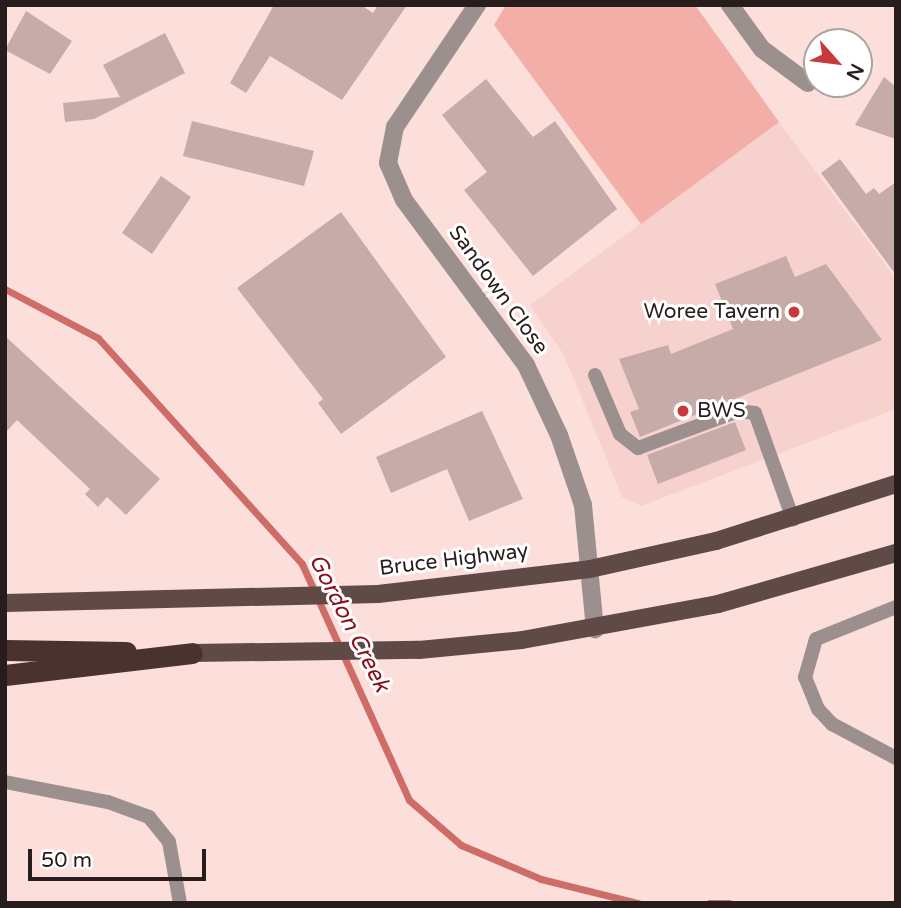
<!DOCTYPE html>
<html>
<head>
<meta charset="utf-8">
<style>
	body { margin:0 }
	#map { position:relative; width:901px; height:908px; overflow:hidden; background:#fcdedb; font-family:"Varela Round",sans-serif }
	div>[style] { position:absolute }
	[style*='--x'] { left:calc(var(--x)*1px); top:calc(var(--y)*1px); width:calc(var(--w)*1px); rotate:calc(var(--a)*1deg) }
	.built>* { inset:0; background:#f7d1cd }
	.green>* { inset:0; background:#f3aea8 }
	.stream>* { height:7px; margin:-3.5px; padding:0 3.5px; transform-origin:3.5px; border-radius:3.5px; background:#ce6d67 }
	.building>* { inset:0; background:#c7aba8 }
	.service>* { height:14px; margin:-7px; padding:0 7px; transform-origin:7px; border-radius:7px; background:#9c908f }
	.minor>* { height:18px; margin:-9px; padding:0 9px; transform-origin:9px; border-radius:9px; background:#9c908f }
	.primary>* { height:18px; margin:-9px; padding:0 9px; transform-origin:9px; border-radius:9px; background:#5f4a48 }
	.motorway>* { height:21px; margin:-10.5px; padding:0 10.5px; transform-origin:10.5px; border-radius:10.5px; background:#493230 }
	.dots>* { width:19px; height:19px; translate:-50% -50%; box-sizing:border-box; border:4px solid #fff; border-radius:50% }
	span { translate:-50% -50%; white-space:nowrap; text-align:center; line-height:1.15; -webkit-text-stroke:6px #fff; paint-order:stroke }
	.street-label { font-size:21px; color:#271d1c }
	.poi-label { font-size:21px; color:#271d1c }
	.right { translate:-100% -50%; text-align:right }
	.left { translate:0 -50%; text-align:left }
	.water-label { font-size:23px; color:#890f19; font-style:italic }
	.frame { position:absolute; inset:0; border:7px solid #271d1c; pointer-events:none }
	.north { position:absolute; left:803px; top:28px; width:70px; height:70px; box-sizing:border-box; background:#fff; border:2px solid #a9a5a4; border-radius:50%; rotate:118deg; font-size:19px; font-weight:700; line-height:28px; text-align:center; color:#271d1c }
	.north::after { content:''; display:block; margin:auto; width:24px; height:32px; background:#c8393b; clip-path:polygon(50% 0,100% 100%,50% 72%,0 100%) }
	.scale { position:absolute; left:28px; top:849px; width:178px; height:32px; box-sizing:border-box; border:4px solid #271d1c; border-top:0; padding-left:9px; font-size:21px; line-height:24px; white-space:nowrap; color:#271d1c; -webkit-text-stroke:5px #fff; paint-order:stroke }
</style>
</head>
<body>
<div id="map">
	<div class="built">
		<div style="clip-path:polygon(779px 122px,896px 279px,896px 409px,641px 506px,622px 497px,564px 355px,530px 305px)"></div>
	</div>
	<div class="green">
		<div style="clip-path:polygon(506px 5px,695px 5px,779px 122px,641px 224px,494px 25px)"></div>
	</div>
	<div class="stream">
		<div style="--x:5;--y:289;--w:105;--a:27.8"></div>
		<div style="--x:98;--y:338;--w:304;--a:47.9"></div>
		<div style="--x:302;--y:564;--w:259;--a:65.6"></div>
		<div style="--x:409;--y:800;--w:69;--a:40.9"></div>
		<div style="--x:461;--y:845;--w:87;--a:23"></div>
		<div style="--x:541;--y:879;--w:100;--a:13.9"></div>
		<div style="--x:709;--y:903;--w:20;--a:0"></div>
	</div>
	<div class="building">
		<div style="clip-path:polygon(274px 5px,361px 5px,373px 13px,378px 5px,407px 5px,342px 100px,270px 56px,246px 93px,230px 83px)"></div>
		<div style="clip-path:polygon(26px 11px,72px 41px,50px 74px,5px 50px)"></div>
		<div style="clip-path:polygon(165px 33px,185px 73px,94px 119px,65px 122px,63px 103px,120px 97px,103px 65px)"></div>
		<div style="clip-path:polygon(884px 77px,896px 87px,896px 139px,855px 125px)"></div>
		<div style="clip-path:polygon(486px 79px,533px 137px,555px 121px,617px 209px,533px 276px,464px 190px,487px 172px,442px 115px)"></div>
		<div style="clip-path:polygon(192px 121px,314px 151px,304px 186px,183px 156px)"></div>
		<div style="clip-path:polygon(840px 159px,866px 194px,874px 188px,879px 194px,896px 182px,896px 275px,821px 173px)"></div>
		<div style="clip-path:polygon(161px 176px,191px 197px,152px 254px,122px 233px)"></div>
		<div style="clip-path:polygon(341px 212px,446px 357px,341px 434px,318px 403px,323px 399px,237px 288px)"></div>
		<div style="clip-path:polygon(786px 256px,795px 277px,826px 264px,882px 340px,640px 437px,630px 412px,639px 409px,619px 359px,668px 345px,671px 354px,733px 329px,715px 284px)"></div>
		<div style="clip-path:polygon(5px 336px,160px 479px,126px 515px,107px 497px,98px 507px,85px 494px,90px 489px,17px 420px,5px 433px)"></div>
		<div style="clip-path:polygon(482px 411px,523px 499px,469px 521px,447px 469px,391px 493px,376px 457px)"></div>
		<div style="clip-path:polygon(735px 422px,746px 450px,658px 484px,647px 455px)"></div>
	</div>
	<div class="service">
		<div style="--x:595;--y:375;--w:64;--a:67"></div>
		<div style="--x:620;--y:434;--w:23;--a:38"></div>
		<div style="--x:638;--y:448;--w:107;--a:-20.3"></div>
		<div style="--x:738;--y:411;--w:17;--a:7"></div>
		<div style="--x:755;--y:413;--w:113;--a:70.3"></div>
		<div style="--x:896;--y:607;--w:86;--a:158.2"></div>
		<div style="--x:816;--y:639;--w:40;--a:106"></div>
		<div style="--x:805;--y:677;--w:35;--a:68"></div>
		<div style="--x:818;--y:709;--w:21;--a:47"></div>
		<div style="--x:832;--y:724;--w:72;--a:28"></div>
		<div style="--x:5;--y:782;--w:105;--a:11"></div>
		<div style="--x:108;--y:802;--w:44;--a:20.1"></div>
		<div style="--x:149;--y:817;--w:32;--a:51"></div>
		<div style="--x:169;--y:842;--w:62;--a:79.8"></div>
	</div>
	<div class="minor">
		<div style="--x:477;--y:5;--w:147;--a:123.9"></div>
		<div style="--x:395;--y:127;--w:37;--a:101"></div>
		<div style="--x:388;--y:163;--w:40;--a:66.6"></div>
		<div style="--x:404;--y:200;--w:205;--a:53.5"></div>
		<div style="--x:526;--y:365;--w:77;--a:64.8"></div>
		<div style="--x:559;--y:435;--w:74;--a:71.1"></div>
		<div style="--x:583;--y:505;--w:125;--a:84.5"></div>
		<div style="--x:730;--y:5;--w:54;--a:54"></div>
		<div style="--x:762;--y:49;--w:57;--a:36.5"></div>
	</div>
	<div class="primary">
		<div style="--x:5;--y:603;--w:373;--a:-1.4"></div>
		<div style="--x:378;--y:594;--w:213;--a:-6.7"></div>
		<div style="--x:590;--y:569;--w:129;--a:-12.5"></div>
		<div style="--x:716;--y:541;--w:189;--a:-17.6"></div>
		<div style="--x:192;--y:653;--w:227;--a:-0.8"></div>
		<div style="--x:419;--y:650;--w:103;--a:-5.5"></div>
		<div style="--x:522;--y:640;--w:199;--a:-10.4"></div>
		<div style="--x:718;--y:604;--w:185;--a:-16"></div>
	</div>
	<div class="motorway">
		<div style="--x:5;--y:650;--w:121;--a:0.9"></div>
		<div style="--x:5;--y:675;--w:188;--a:-6.7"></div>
	</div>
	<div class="dots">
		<div style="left:794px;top:312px;background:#c8393b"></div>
		<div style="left:683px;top:411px;background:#c8393b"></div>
	</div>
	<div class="street-label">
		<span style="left:498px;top:290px;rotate:54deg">Sandown Close</span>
		<span style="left:454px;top:560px;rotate:-7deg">Bruce Highway</span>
	</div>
	<div class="poi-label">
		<span class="right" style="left:780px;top:312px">Woree Tavern</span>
		<span class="left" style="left:697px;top:411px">BWS</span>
	</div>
	<div class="water-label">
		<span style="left:349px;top:623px;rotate:63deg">Gordon Creek</span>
	</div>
	<div class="frame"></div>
	<div class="north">N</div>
	<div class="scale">50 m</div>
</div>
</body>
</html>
